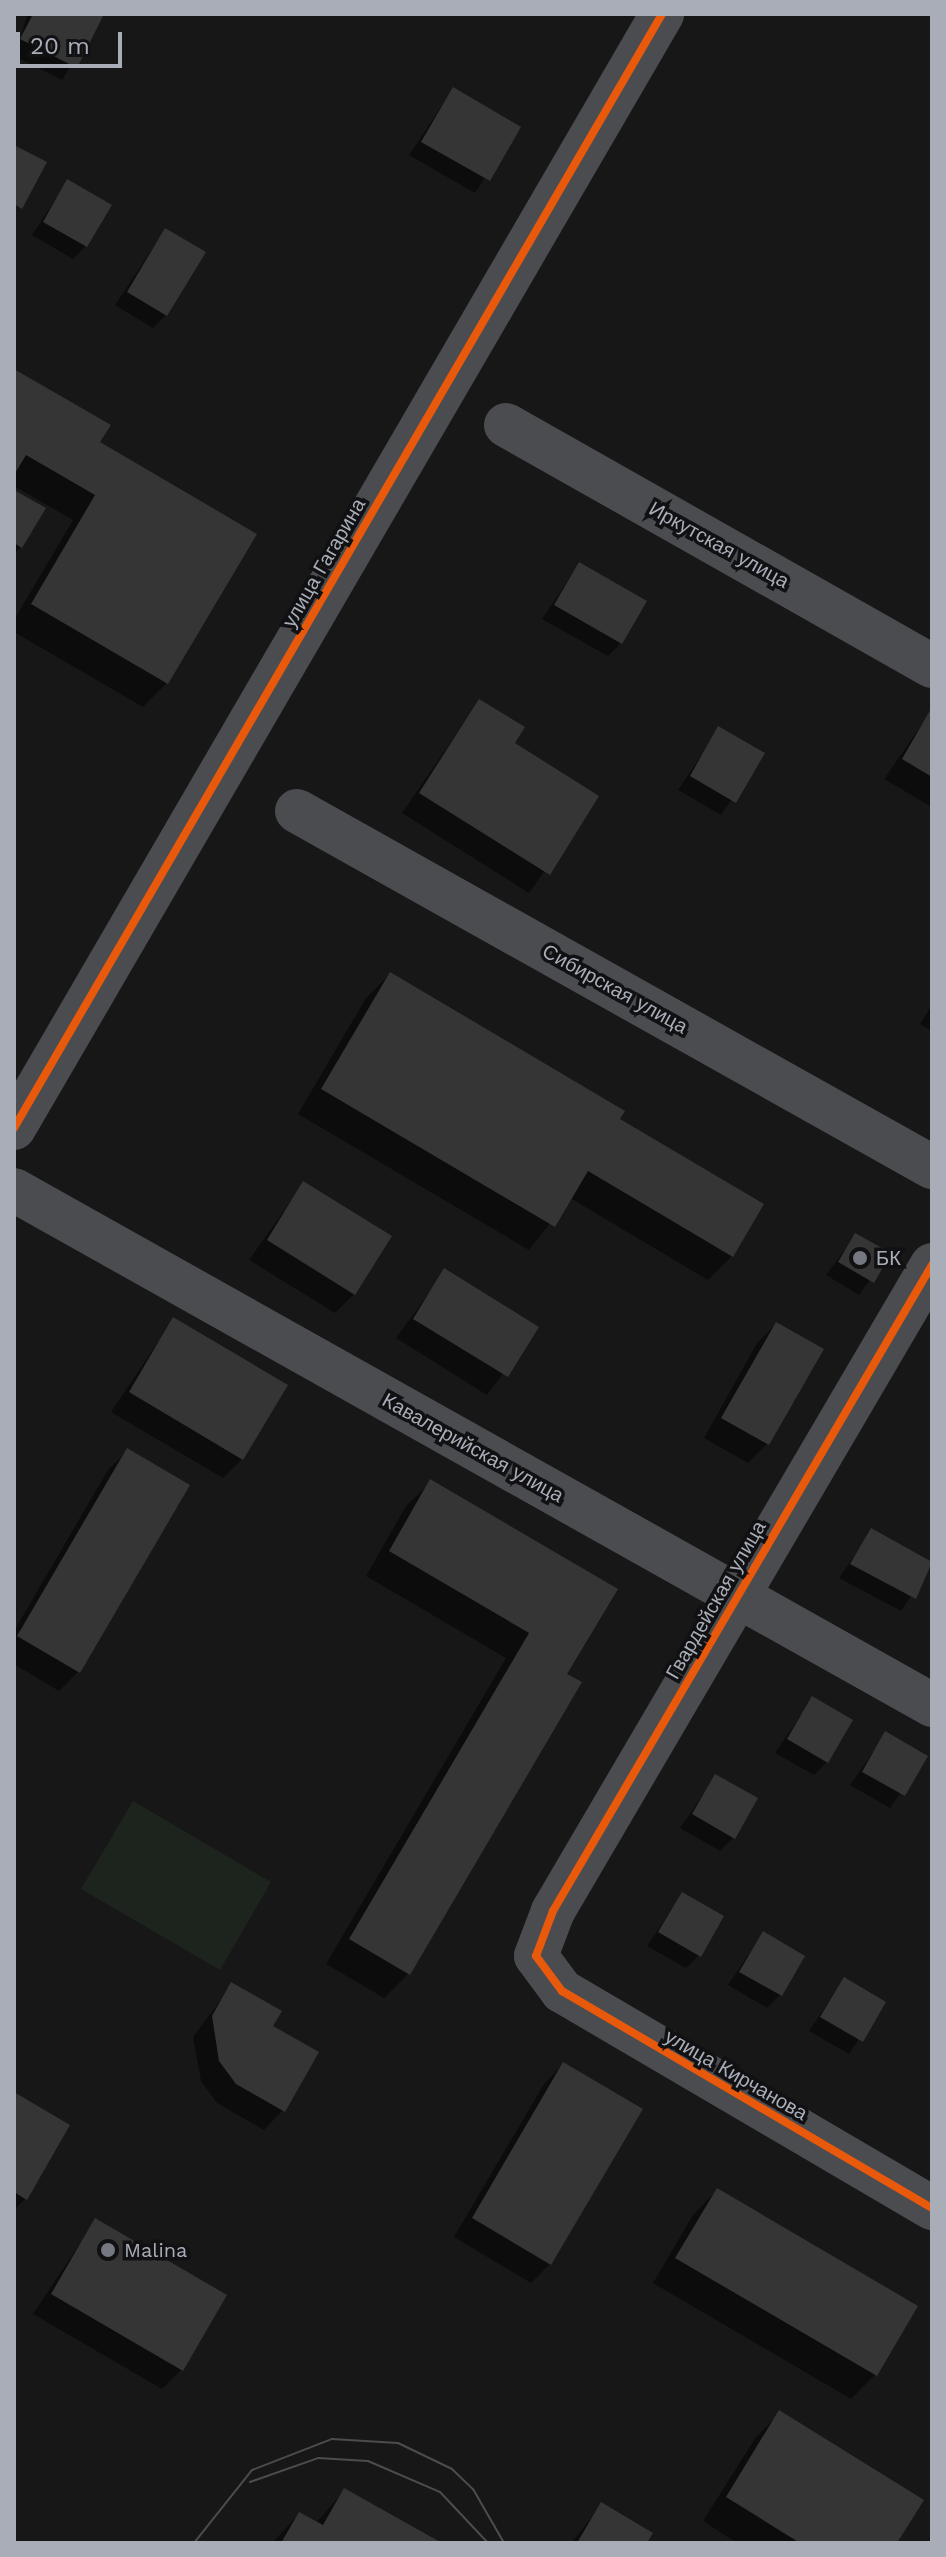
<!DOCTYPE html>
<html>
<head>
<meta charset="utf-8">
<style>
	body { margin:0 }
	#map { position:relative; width:946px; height:2557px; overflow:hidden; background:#171717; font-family:"Work Sans",sans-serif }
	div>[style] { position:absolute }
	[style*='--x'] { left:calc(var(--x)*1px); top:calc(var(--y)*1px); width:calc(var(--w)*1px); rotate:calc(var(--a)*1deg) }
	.green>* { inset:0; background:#1d241e }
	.shadow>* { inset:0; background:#0007 }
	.building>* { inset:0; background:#353536 }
	.minor>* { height:44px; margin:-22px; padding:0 22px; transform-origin:22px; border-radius:22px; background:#4b4c50 }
	.tram>* { height:2px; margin:-1px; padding:0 1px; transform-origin:1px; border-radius:1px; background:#4b4c4f }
	.cycleway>* { height:8px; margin:-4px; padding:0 4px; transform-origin:4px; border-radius:4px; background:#e8590c }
	.dots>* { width:22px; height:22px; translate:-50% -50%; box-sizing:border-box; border:4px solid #111113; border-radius:50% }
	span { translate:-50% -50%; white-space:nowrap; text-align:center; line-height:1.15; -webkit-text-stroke:7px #111113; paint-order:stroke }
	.street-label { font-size:20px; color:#a8adb8 }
	.poi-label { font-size:20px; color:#a8adb8 }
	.left { translate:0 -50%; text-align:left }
	.frame { position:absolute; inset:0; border:16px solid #a8adb8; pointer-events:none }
	.scale { position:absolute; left:16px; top:32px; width:106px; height:36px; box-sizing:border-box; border:4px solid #a8adb8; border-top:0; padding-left:10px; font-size:24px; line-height:28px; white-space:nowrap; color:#a8adb8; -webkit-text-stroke:6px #111113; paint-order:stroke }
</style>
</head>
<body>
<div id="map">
	<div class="green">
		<div style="clip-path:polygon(133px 1801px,271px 1882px,220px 1970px,81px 1889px)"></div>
	</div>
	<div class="shadow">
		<div style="clip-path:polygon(28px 14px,102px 14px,62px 80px,14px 56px)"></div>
		<div style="clip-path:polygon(453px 89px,518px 127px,475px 193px,409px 155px)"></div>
		<div style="clip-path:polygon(68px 181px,86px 246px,73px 259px,32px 235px)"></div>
		<div style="clip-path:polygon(165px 230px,166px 315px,153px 328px,115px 305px)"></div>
		<div style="clip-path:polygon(14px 372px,98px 443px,167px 683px,143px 707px,14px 632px,14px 620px,73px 520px,14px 486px)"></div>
		<div style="clip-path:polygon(14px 492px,21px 547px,14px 554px)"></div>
		<div style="clip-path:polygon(579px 564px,621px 643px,608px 656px,542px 619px)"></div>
		<div style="clip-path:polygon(479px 701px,513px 743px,597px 796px,529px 893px,402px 813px)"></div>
		<div style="clip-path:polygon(932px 710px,932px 807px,884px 779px)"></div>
		<div style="clip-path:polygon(719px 729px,762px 754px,721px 815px,678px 790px)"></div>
		<div style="clip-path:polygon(390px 974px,617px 1119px,732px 1256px,708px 1280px,570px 1198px,529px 1250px,298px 1114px,366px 998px)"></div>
		<div style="clip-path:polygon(932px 1005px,932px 1031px,920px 1024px)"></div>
		<div style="clip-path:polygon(303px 1184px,354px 1294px,335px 1313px,249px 1260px)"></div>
		<div style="clip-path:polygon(855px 1236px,888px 1254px,859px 1295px,826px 1275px)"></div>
		<div style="clip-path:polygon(445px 1271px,537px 1328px,487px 1395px,396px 1338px)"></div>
		<div style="clip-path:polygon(173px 1320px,242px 1459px,223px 1478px,111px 1412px)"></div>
		<div style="clip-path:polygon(776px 1324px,821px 1349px,767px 1444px,748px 1463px,704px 1438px,757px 1343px)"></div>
		<div style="clip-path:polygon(127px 1451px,78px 1672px,59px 1691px,14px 1664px,14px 1631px,108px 1470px)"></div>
		<div style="clip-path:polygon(431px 1482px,564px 1675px,579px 1683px,408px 1974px,384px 1998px,326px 1964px,506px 1658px,366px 1576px,406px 1506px)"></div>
		<div style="clip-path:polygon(872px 1530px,932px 1564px,901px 1611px,839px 1578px)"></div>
		<div style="clip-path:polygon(812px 1699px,827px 1762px,814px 1775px,775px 1753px)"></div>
		<div style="clip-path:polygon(886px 1734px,925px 1757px,890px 1808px,850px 1785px)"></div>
		<div style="clip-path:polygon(716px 1776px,733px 1838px,720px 1851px,680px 1828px)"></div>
		<div style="clip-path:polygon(682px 1894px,699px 1955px,686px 1968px,647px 1946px)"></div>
		<div style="clip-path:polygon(763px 1933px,780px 1995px,767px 2008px,728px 1985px)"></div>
		<div style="clip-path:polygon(844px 1980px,884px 2002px,849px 2054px,809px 2031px)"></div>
		<div style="clip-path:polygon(232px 1985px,270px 2026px,283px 2110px,264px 2130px,217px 2103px,201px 2081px,193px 2037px)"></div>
		<div style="clip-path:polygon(563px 2064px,550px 2264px,531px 2283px,454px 2237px,544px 2084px)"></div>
		<div style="clip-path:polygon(14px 2094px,25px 2199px,14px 2210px)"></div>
		<div style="clip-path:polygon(717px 2190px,916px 2306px,875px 2375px,851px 2399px,653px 2283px,693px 2215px)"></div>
		<div style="clip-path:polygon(95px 2221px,181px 2370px,162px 2389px,33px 2314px)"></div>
		<div style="clip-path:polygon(780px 2413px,895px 2543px,737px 2543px,703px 2521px,756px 2437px)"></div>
		<div style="clip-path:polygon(345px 2490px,438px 2543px,272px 2543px,299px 2514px,316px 2523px)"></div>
		<div style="clip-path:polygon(602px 2505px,645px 2543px,571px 2543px)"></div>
	</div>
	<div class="building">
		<div style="clip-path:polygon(33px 14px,104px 14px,77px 68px,20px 39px)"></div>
		<div style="clip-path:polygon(453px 87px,521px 127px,490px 181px,421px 142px)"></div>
		<div style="clip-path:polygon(14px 145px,47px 162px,22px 209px,14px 204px)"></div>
		<div style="clip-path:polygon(67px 179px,112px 205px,87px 247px,43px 222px)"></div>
		<div style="clip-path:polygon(165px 228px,206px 252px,167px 316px,127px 292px)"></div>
		<div style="clip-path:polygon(14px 369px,111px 425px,100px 442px,257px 534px,168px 684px,31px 604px,95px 495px,26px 455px,14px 475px)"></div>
		<div style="clip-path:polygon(14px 490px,46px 508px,22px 548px,14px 543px)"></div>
		<div style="clip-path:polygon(579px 562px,647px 601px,622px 644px,554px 605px)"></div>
		<div style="clip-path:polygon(479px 699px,525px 727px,515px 743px,599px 796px,550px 875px,419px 793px)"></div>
		<div style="clip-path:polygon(932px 707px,932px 777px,902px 759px)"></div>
		<div style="clip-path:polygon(718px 726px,765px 753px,736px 803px,690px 776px)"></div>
		<div style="clip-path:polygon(390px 972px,625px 1111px,620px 1119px,764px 1204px,733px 1257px,588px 1171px,555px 1227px,321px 1089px)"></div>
		<div style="clip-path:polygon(303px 1181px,392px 1236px,355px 1295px,267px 1240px)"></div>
		<div style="clip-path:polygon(855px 1233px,891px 1253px,874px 1283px,838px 1262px)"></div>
		<div style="clip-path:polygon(444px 1268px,539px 1327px,508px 1377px,413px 1319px)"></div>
		<div style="clip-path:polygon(173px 1317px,288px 1385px,243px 1460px,129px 1392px)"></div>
		<div style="clip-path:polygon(776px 1322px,824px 1349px,769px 1445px,721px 1418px)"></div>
		<div style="clip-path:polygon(127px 1448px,190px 1485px,80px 1673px,17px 1636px)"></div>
		<div style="clip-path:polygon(430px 1479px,618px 1589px,567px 1674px,582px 1682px,410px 1975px,349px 1939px,529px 1633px,389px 1551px)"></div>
		<div style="clip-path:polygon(871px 1528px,932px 1562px,916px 1599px,850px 1564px)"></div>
		<div style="clip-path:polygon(812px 1696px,853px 1720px,828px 1763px,787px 1739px)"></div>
		<div style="clip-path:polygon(885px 1731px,928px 1756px,905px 1796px,862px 1772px)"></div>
		<div style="clip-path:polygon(715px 1774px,758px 1798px,735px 1839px,692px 1814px)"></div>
		<div style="clip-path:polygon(682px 1892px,724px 1916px,701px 1957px,658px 1932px)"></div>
		<div style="clip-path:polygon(763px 1931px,805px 1956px,782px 1996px,739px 1972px)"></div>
		<div style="clip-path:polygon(844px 1977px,886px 2002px,863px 2042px,820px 2017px)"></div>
		<div style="clip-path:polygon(231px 1982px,282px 2011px,273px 2026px,319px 2052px,285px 2112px,236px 2084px,219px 2061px,212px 2016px)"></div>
		<div style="clip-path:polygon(563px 2062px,643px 2109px,551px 2265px,472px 2218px)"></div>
		<div style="clip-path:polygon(14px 2092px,70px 2125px,27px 2200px,14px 2192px)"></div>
		<div style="clip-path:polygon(717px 2188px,918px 2306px,877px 2376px,675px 2258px)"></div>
		<div style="clip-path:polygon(95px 2218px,227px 2295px,183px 2371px,51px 2294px)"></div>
		<div style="clip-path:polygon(779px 2410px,924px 2500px,897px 2543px,800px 2543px,726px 2497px)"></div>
		<div style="clip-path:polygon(344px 2488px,442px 2543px,281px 2543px,299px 2512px,323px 2525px)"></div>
		<div style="clip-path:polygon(601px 2502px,653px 2533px,647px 2543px,577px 2543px)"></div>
	</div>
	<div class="minor">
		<div style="--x:506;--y:425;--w:489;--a:29.5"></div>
		<div style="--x:297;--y:811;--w:728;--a:29.28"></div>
		<div style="--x:14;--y:1128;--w:1289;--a:-59.81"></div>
		<div style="--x:14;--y:1190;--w:1053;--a:29.29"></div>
		<div style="--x:932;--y:1265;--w:749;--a:120.4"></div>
		<div style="--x:553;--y:1911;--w:48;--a:110.7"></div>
		<div style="--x:536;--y:1956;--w:44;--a:53.4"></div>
		<div style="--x:562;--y:1991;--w:429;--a:30.4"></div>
	</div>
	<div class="tram">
		<div style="--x:250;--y:2482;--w:72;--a:-19.4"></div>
		<div style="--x:318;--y:2458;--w:50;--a:3.4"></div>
		<div style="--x:368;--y:2461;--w:78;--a:23.3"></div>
		<div style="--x:440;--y:2492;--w:70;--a:46.7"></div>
		<div style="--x:194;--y:2543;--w:93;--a:-51.5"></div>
		<div style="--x:252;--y:2470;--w:86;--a:-21.2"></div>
		<div style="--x:332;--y:2439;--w:66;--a:3.5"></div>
		<div style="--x:398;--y:2443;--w:60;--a:25.7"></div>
		<div style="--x:452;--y:2469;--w:29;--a:44"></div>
		<div style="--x:473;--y:2489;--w:62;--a:60.1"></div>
	</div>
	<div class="cycleway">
		<div style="--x:14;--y:1128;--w:1289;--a:-59.81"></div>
		<div style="--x:932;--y:1265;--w:749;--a:120.4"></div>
		<div style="--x:553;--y:1911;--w:48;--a:110.7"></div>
		<div style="--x:536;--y:1956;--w:44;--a:53.4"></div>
		<div style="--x:562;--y:1991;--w:429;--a:30.4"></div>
	</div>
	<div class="dots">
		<div style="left:860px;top:1258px;background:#757880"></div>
		<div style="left:108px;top:2250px;background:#757880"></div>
	</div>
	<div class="street-label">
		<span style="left:719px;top:545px;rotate:29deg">Иркутская улица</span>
		<span style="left:324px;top:563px;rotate:-60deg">улица Гагарина</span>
		<span style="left:615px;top:989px;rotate:29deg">Сибирская улица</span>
		<span style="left:473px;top:1448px;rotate:29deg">Кавалерийская улица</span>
		<span style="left:716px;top:1600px;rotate:-60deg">Гвардейская улица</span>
		<span style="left:736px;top:2075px;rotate:30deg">улица Кирчанова</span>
	</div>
	<div class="poi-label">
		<span class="left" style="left:876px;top:1258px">БК</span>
		<span class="left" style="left:124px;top:2250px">Malina</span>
	</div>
	<div class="frame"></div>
	<div class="scale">20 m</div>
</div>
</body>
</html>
